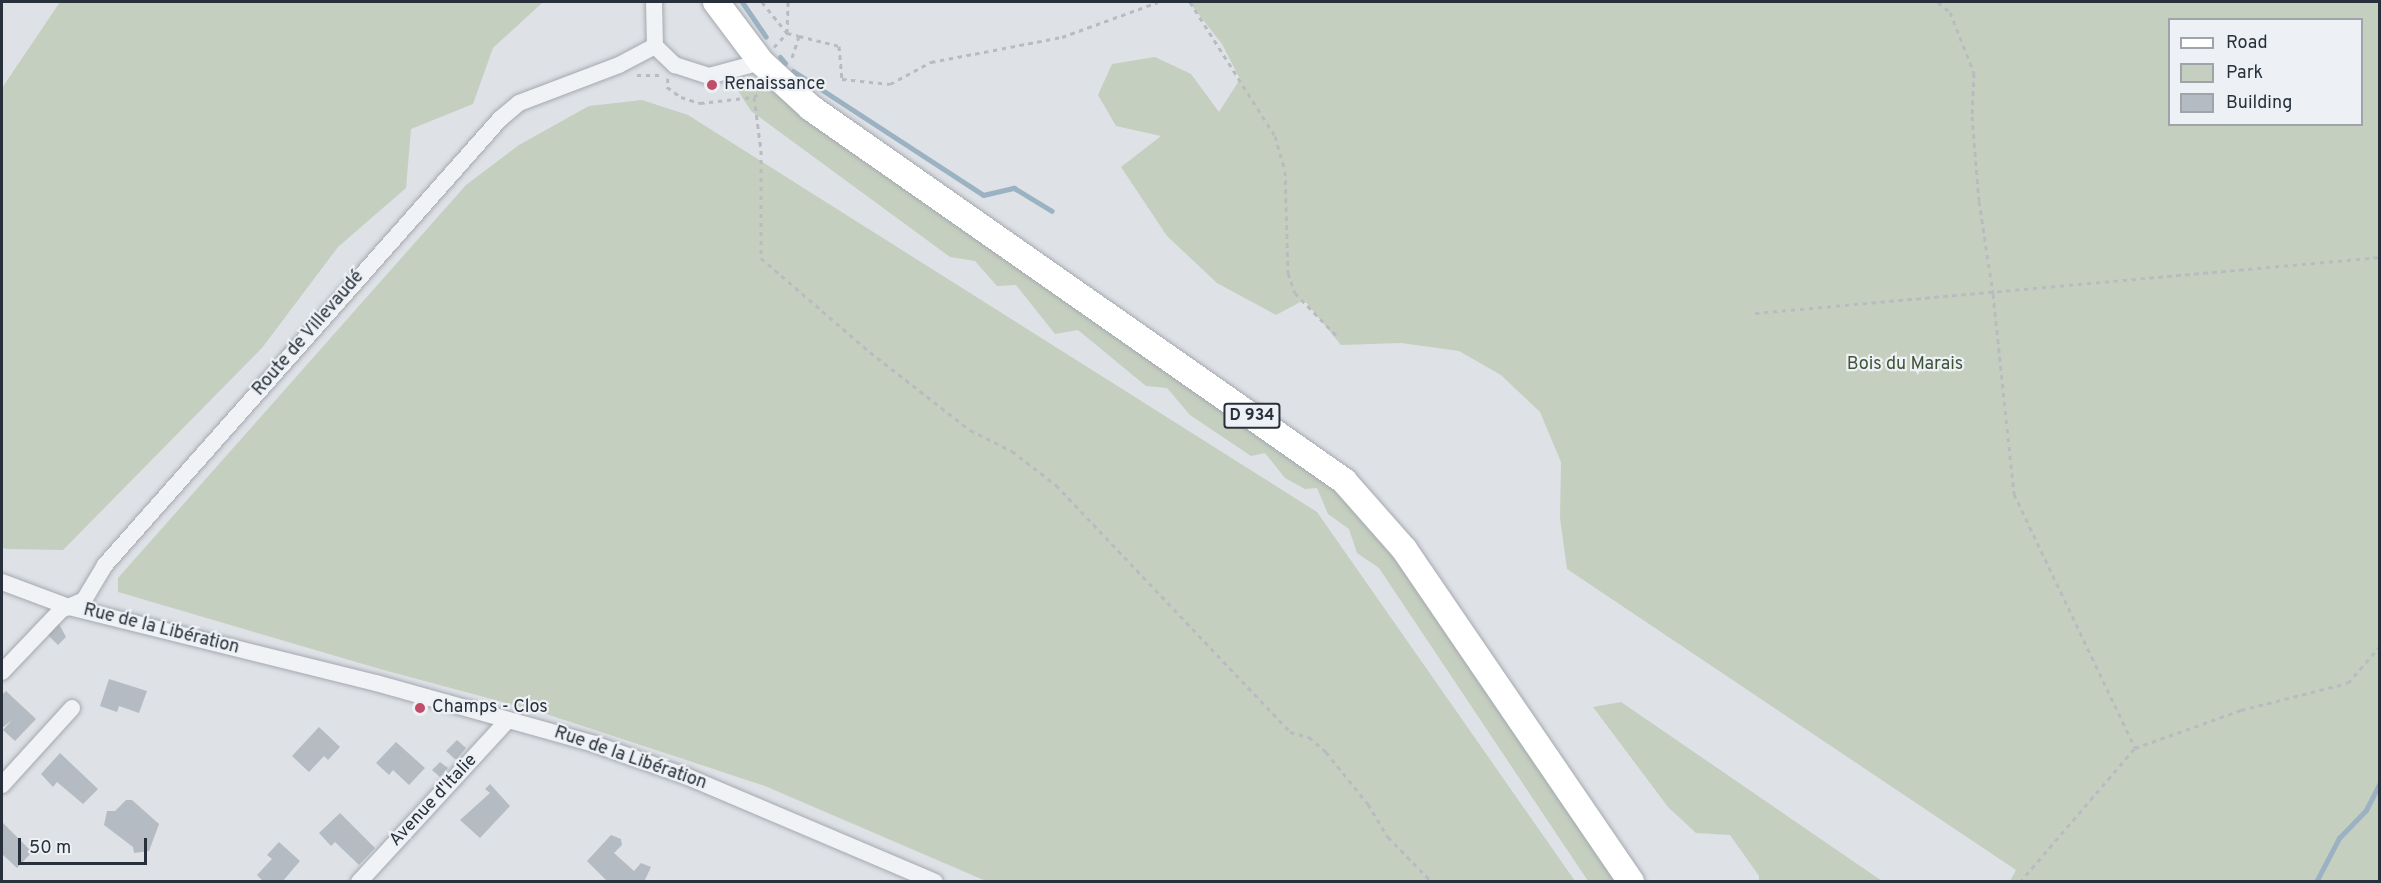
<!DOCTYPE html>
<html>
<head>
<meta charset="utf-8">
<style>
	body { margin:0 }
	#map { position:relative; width:2381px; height:883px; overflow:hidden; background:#dee1e6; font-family:Overpass,sans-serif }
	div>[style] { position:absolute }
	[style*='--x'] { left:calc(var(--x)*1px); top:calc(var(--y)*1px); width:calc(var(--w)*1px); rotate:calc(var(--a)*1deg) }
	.green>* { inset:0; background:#c5cfbf }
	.stream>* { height:5px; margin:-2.5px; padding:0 2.5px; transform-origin:2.5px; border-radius:2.5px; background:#9bb2c3 }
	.building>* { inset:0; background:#b5bbc2 }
	.path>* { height:3px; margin-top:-1.5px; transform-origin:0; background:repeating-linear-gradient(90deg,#b8bcc1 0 4.5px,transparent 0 9px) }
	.roads { filter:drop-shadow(0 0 2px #a4a9af) drop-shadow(0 0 2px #a4a9af) }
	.street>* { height:16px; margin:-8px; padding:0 8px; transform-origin:8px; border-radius:8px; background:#f0f2f5 }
	.primary>* { height:26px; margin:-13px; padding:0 13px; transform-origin:13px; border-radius:13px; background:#fff }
	.dots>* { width:16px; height:16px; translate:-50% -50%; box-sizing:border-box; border:3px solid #edf0f4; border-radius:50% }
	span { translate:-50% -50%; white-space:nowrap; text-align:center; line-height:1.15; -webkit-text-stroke:4.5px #edf0f4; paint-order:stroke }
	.shield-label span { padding:2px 4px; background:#edf0f4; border:2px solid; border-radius:4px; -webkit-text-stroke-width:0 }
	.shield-label { font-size:16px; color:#28313b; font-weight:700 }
	.poi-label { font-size:18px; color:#28313b }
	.left { translate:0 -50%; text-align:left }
	.street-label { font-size:18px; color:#28313b }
	.park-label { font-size:18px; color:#3f5537 }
	.frame { position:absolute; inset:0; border:3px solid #28313b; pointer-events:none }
	.legend { position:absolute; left:2168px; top:18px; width:195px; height:108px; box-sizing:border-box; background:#edf0f4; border:2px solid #9ea4aa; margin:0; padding:8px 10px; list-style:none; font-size:18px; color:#28313b }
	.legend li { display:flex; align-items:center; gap:12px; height:30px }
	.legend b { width:30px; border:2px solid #9ea4aa }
	.scale { position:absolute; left:18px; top:838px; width:129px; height:27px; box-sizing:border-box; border:3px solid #28313b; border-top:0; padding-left:8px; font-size:18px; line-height:21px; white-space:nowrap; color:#28313b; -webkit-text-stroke:4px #edf0f4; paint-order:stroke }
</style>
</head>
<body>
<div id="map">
	<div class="green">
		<div style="clip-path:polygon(60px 2px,543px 2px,493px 48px,473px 104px,411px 129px,406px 188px,338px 247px,262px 348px,63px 550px,7px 549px,2px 548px,2px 88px)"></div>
		<div style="clip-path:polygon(evenodd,1189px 2px,2379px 2px,2379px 881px,2010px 881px,2016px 870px,1567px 569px,1560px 518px,1561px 462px,1540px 412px,1501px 375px,1459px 351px,1401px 343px,1341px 345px,1304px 300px,1276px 315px,1217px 283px,1167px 236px,1121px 167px,1161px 136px,1116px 126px,1098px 95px,1112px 64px,1155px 57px,1191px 74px,1219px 112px,1240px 79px,1222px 44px,1189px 2px,2170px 20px,2362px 20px,2362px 124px,2170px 124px,2170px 20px)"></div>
		<div style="clip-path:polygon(746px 78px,765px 81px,1309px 466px,1345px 499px,1394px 550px,1619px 881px,1588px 881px,1379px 568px,1357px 553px,1349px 529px,1328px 514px,1317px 488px,1305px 489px,1285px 478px,1265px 453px,1251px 456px,1190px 415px,1167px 388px,1146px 386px,1078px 330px,1055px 334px,1016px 285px,997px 286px,975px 261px,950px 257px,751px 111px,737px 89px)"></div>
		<div style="clip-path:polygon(642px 100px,688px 115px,1317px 512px,1575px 881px,986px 881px,765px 786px,656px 750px,540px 712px,380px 669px,118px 592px,118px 578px,466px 185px,519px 145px,589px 106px)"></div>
		<div style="clip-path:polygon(1621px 702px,1882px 881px,1759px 881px,1759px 876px,1730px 835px,1696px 833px,1668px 807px,1593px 707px)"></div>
	</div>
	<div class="stream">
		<div style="--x:742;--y:2;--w:42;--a:55.6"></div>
		<div style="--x:780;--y:57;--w:8;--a:50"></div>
		<div style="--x:793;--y:71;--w:227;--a:33.1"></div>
		<div style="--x:983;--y:195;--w:32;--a:-13"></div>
		<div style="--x:1014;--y:188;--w:44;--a:31.2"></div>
		<div style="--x:2316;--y:882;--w:50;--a:-62.4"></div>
		<div style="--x:2339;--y:838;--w:39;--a:-46"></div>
		<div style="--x:2366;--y:810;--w:31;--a:-63"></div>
	</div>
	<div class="building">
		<div style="clip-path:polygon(59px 624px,66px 637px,58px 645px,46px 633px)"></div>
		<div style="clip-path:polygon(109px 679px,147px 691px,139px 713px,119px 706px,117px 712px,100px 706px)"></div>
		<div style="clip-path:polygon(6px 691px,36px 719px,15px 741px,3px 730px,12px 720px,2px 728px,2px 695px)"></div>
		<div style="clip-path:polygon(319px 727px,340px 747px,328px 760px,324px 756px,309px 772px,292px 756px)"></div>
		<div style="clip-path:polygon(457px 740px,466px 748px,456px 760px,446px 751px)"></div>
		<div style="clip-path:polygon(396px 742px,425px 768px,409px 785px,393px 770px,389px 775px,376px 763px)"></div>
		<div style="clip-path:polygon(60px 753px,98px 789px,83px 804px,57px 782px,53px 787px,41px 774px)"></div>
		<div style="clip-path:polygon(440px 762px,448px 768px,440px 777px,432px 770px)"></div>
		<div style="clip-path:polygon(490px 784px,510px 806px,480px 838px,460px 820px,490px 793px,485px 789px)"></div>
		<div style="clip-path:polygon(126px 800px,132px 800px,159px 824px,149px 851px,134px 853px,133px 847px,104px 825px,107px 811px,115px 811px)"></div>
		<div style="clip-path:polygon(340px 813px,375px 848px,359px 865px,335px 842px,331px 846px,319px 833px)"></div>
		<div style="clip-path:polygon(2px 822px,32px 852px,17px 868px,2px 854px)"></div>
		<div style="clip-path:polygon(611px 835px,621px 839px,622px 845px,614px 853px,634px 871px,641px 863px,651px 867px,644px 882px,608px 882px,587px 861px)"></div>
		<div style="clip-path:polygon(279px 842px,300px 861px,282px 882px,264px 882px,257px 875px,272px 859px,267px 855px)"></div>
	</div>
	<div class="path">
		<div style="--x:762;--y:2;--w:40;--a:51"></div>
		<div style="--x:787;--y:33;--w:12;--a:14"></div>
		<div style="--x:799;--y:36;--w:26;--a:108"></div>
		<div style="--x:1190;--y:2;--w:159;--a:57.6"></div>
		<div style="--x:1275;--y:136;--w:36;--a:74"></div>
		<div style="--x:1285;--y:171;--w:102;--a:88.3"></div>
		<div style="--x:1288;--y:273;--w:21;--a:71"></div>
		<div style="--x:1295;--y:293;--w:59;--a:45.7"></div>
		<div style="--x:1938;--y:2;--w:16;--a:40"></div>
		<div style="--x:1950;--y:12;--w:66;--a:68.5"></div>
		<div style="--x:1974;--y:73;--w:43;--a:92.7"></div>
		<div style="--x:1972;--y:116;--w:85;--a:85.3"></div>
		<div style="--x:1979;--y:201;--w:94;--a:81.4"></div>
		<div style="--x:1993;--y:294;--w:201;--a:84"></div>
		<div style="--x:2014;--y:494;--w:281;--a:64.5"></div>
		<div style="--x:799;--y:36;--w:41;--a:14"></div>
		<div style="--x:839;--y:46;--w:33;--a:85"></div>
		<div style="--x:842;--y:79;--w:48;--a:5.9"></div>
		<div style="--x:890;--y:84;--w:47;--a:-28.2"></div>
		<div style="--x:931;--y:62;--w:133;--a:-10.8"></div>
		<div style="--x:1062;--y:37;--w:102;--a:-20"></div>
		<div style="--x:774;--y:47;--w:19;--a:-47"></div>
		<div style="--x:787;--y:33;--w:31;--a:-88"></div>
		<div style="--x:637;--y:75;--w:24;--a:0"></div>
		<div style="--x:668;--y:78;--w:9;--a:96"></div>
		<div style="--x:667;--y:87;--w:17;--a:36"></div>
		<div style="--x:681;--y:97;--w:20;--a:18"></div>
		<div style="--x:700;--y:103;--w:54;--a:-6.3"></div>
		<div style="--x:754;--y:97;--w:10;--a:-37"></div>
		<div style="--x:754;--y:97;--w:53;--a:82.5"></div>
		<div style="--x:761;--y:150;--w:108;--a:90"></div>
		<div style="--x:761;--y:258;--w:144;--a:40.8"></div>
		<div style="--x:870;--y:352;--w:127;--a:38"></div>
		<div style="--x:970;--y:430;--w:47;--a:26.6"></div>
		<div style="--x:1012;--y:451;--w:56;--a:37.7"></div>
		<div style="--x:1056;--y:485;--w:340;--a:46.5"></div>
		<div style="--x:1290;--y:732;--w:20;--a:15"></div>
		<div style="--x:1309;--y:737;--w:23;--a:41"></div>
		<div style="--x:1326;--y:752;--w:67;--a:51.1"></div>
		<div style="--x:1368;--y:804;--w:39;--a:59"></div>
		<div style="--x:1388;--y:837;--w:63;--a:45.6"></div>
		<div style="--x:1755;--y:313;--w:628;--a:-5.12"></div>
		<div style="--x:2020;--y:882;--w:177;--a:-49.4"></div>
		<div style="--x:2135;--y:748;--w:113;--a:-19.7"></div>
		<div style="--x:2241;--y:710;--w:110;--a:-14.2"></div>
		<div style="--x:2348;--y:683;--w:49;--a:-49.1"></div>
	</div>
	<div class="roads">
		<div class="street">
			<div style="--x:654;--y:2;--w:44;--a:88.7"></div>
			<div style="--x:655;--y:46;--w:28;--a:44"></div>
			<div style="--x:675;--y:65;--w:36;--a:18"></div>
			<div style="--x:709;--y:76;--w:54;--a:-15.1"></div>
			<div style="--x:2;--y:582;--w:72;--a:20.5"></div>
			<div style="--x:69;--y:607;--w:316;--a:13.9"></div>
			<div style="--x:376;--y:683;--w:226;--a:15.6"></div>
			<div style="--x:594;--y:744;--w:100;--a:19.3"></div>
			<div style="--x:688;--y:777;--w:268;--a:23"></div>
			<div style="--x:2;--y:672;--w:86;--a:-46.4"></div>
			<div style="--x:61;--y:610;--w:25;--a:-23"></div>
			<div style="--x:84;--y:600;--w:41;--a:-59"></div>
			<div style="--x:105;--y:565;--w:596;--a:-48.47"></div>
			<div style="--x:500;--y:119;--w:25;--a:-40"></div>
			<div style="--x:519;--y:103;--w:107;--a:-20.8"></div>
			<div style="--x:619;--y:65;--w:41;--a:-27.8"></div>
			<div style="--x:2;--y:785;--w:104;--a:-47.7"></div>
			<div style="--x:359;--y:882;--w:220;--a:-47.4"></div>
		</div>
		<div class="primary">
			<div style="--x:716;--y:2;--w:75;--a:53.1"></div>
			<div style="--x:761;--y:62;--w:68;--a:42.6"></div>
			<div style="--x:811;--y:108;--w:651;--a:34.98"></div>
			<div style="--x:1344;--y:481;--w:91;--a:48.6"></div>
			<div style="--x:1404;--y:549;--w:403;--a:55.7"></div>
		</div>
	</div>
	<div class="dots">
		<div style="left:712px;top:85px;background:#c14d68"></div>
		<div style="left:420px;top:708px;background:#c14d68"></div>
	</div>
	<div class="shield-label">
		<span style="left:1252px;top:416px">D 934</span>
	</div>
	<div class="poi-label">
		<span class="left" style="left:724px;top:85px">Renaissance</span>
		<span class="left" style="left:432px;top:708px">Champs - Clos</span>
	</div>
	<div class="street-label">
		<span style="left:309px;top:334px;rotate:-49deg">Route de Villevaudé</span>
		<span style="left:161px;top:630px;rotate:14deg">Rue de la Libération</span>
		<span style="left:630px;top:759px;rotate:19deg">Rue de la Libération</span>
		<span style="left:434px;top:801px;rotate:-47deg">Avenue d'Italie</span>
	</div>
	<div class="park-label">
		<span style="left:1905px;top:365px">Bois du Marais</span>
	</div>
	<div class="frame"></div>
	<ul class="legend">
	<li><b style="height:8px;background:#fff"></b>Road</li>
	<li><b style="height:16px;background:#c5cfbf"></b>Park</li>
	<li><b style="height:16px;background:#b5bbc2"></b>Building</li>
	</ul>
	<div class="scale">50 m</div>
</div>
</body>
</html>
